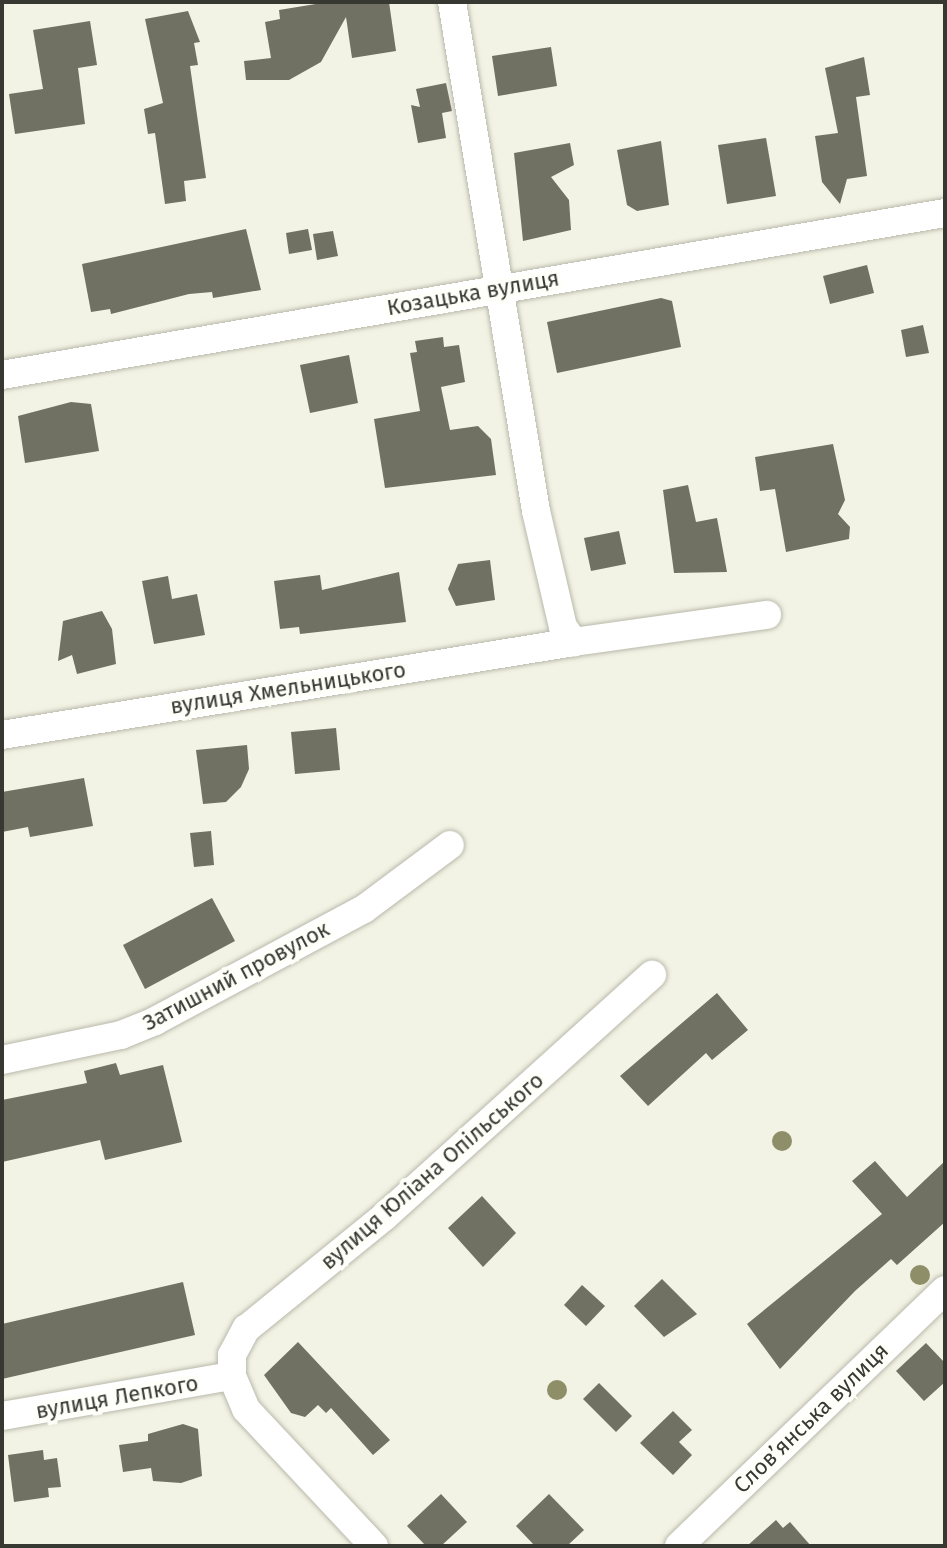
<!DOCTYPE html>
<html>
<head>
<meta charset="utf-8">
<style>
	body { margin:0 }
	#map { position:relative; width:947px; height:1548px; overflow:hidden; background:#f2f3e4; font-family:"Fira Sans",sans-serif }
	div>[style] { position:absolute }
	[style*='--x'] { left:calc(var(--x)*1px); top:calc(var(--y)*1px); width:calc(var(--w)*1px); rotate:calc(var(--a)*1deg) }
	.building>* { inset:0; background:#707063 }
	.roads { filter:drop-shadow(0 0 2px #b9b9ac) drop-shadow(0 0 2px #b9b9ac) }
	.minor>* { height:28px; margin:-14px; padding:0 14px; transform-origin:14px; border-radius:14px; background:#fff }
	.trees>* { width:20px; height:20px; margin:-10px; border-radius:50%; background:#8e8e69 }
	span { translate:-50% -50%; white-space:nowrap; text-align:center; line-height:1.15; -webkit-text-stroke:8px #fffff9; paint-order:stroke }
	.street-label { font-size:22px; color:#383833 }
	.frame { position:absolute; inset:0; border:4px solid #383833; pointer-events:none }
</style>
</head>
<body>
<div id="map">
	<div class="building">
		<div style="clip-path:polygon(328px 2px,389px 2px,396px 51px,352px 58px,346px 17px,321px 62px,289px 80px,246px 80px,244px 61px,271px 58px,265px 22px,280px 19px,279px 10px)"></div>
		<div style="clip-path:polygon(188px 11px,200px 42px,194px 43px,198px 65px,190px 66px,206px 178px,184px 181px,186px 201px,165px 204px,155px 133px,148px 134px,144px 109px,163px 103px,145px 19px)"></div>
		<div style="clip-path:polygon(90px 21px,97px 65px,78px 68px,85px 124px,15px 134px,9px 94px,43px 89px,33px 30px)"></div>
		<div style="clip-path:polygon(551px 47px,557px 86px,498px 96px,492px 56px)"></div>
		<div style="clip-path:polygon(864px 57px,870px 95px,856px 97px,867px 176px,847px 179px,840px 204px,822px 182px,815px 136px,838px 133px,825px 68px)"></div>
		<div style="clip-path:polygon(446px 83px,452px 111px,442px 113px,446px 138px,418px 143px,411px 105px,420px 107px,416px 89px)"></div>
		<div style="clip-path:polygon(766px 138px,776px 196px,727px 204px,718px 145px)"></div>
		<div style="clip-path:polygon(661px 141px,669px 205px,637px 211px,627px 205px,617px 150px)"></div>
		<div style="clip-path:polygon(570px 143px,574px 165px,551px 177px,569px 200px,571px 230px,523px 241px,514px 153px)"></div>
		<div style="clip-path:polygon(246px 229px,261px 290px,213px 298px,212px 292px,189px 294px,111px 314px,110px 309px,91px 312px,82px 264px)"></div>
		<div style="clip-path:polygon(308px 229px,312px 250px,289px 254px,286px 233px)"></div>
		<div style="clip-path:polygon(333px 231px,338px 256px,317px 260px,313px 234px)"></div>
		<div style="clip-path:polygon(867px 265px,874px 293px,830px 304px,823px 276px)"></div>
		<div style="clip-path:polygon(661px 298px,672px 301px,681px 347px,557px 373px,547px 322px)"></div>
		<div style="clip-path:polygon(923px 325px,929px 353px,906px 357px,901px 330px)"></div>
		<div style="clip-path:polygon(443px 337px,444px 347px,459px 345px,465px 382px,441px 387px,450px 430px,478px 426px,491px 439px,496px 475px,385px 488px,374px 419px,420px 411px,410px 353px,417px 352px,415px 341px)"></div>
		<div style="clip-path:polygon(349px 355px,358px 403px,310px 413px,300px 365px)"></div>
		<div style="clip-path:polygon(71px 402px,91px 404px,99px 451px,25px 463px,18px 416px)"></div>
		<div style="clip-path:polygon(833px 444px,845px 500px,838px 514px,850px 527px,849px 539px,786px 552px,775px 489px,760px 491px,755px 457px)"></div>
		<div style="clip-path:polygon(688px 485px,696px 522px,717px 518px,727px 572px,674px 573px,663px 490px)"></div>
		<div style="clip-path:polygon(619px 531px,626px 564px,591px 571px,584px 538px)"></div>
		<div style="clip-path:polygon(490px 560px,495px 600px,456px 606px,448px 589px,458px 564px)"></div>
		<div style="clip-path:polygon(399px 572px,406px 622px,300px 634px,299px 627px,280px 629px,274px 581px,320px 575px,322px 590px)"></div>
		<div style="clip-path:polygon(168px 576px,172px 599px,197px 594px,205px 635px,154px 644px,142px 581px)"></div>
		<div style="clip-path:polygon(102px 611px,112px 629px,116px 664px,77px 674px,72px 655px,58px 661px,63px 621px)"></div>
		<div style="clip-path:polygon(336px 728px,340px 770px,295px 774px,291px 732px)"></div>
		<div style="clip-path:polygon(247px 745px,249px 769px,241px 787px,226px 802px,203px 804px,196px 750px)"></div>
		<div style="clip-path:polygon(84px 778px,93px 826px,30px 837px,28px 827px,2px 832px,2px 792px)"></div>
		<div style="clip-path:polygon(211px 831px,214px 865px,194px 867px,190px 833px)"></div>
		<div style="clip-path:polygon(212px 898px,235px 941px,145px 989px,123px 945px)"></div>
		<div style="clip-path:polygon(717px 993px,748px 1030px,712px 1060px,706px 1053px,648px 1106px,620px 1076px)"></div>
		<div style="clip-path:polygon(116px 1063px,120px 1075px,163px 1065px,182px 1142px,105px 1160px,100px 1140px,2px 1162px,2px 1100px,87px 1083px,84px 1071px)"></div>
		<div style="clip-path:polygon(875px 1161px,907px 1197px,945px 1161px,945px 1222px,897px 1265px,891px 1259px,855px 1291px,780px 1369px,747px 1324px,882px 1214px,852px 1181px)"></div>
		<div style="clip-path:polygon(482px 1196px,516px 1233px,483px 1267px,448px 1228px)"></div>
		<div style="clip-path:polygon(662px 1279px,697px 1314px,664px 1337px,634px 1306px)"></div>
		<div style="clip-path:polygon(183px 1282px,195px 1335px,2px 1379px,2px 1324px)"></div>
		<div style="clip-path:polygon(582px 1285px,605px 1306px,586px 1326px,564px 1305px)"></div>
		<div style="clip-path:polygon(298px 1342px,390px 1440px,373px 1455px,331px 1408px,326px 1413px,318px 1405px,305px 1417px,291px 1413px,264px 1375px)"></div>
		<div style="clip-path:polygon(926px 1343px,945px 1363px,945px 1382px,924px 1401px,896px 1371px)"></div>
		<div style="clip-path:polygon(599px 1383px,632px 1416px,616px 1432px,583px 1399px)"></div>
		<div style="clip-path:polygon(673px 1411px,692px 1430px,679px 1442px,692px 1455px,673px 1475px,640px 1443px)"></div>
		<div style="clip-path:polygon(183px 1424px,198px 1429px,202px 1476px,181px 1483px,153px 1481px,151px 1468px,123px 1472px,119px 1445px,148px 1441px,148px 1434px)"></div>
		<div style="clip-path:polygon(43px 1450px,44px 1460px,57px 1458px,61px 1487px,48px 1488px,49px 1497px,14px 1502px,8px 1455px)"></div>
		<div style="clip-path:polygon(441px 1494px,467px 1522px,441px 1546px,426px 1546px,407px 1526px)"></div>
		<div style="clip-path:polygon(549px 1494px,584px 1530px,567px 1546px,535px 1546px,516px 1526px)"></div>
		<div style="clip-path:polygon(776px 1520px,783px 1528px,790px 1522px,811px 1546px,747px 1546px)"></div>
	</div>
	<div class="roads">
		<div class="minor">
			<div style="--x:452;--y:2;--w:516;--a:80.63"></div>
			<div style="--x:536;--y:511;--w:119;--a:76.9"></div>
			<div style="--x:563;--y:627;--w:19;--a:54"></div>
			<div style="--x:574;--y:642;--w:195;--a:-8"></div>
			<div style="--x:2;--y:375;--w:957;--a:-9.75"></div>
			<div style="--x:2;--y:735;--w:580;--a:-9.23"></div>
			<div style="--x:2;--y:1060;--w:122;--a:-11.9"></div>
			<div style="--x:121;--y:1035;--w:37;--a:-22"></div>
			<div style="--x:155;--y:1021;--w:237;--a:-28.2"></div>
			<div style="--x:364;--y:909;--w:107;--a:-36.7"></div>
			<div style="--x:2;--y:1416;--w:233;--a:-9.9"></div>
			<div style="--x:374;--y:1546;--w:187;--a:-133.1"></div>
			<div style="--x:246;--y:1409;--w:36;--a:-113"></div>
			<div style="--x:232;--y:1376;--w:21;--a:-90"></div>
			<div style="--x:232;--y:1355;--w:30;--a:-62"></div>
			<div style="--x:246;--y:1329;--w:179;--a:-39.1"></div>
			<div style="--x:385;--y:1216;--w:360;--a:-42.1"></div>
			<div style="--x:679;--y:1546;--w:369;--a:-43.9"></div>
		</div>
	</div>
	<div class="trees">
		<div style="left:782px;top:1141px"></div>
		<div style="left:920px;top:1275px"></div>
		<div style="left:557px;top:1390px"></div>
	</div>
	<div class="street-label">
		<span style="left:473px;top:293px;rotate:-10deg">Козацька вулиця</span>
		<span style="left:288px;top:688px;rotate:-9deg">вулиця Хмельницького</span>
		<span style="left:236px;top:976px;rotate:-28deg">Затишний провулок</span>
		<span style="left:432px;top:1171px;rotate:-41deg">вулиця Юліана Опільського</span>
		<span style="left:117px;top:1397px;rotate:-10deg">вулиця Лепкого</span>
		<span style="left:811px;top:1418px;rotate:-44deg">Словʼянська вулиця</span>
	</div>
	<div class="frame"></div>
</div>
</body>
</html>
